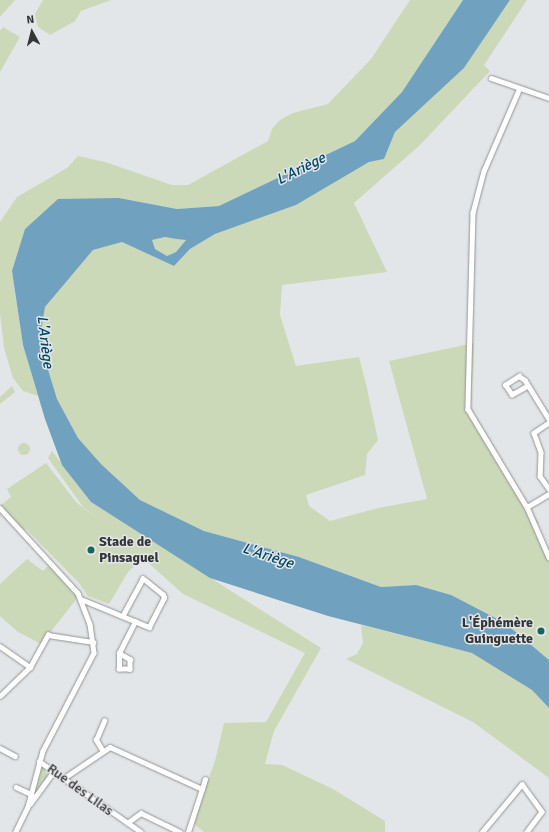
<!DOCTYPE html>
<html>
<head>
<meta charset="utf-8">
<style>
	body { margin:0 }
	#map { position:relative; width:549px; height:832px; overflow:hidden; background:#e3e6e8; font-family:Signika,sans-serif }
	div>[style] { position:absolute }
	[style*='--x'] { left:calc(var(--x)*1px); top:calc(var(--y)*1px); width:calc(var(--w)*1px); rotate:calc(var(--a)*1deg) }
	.green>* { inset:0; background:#cbd9b8 }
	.round { border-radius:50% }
	.water>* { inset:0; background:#70a2c0 }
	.roads { filter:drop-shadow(0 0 1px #929496) drop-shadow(0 0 1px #929496) }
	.street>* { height:4.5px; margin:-2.25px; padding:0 2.25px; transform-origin:2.25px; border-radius:2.25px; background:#fff }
	.dots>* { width:11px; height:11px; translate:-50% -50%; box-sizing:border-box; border:2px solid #e3e6e8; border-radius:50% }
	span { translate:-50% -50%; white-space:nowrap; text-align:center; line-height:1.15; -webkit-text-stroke:3px #e3e6e8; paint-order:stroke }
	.poi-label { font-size:14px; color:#343536; font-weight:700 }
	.left { translate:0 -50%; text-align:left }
	.right { translate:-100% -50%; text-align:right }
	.street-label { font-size:14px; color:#343536 }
	.water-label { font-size:15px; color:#014766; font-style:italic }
	.north { position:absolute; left:12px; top:12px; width:40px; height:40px; -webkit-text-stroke:3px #e3e6e8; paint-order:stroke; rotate:353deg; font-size:11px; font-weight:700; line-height:16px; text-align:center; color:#343536 }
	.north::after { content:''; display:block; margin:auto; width:14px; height:18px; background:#343536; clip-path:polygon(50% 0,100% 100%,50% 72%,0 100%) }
</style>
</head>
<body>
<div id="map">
	<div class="green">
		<div style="clip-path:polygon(0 0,15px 0,0 17px)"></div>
		<div style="clip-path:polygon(43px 0,111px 0,81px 11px,75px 21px,50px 35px,38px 27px,35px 14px)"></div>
		<div style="clip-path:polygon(410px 0,463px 0,402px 92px,355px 141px,219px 206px,177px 209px,119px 198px,12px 272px,23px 345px,38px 396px,23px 391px,13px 378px,4px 348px,0 313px,0 222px,17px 197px,67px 168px,78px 156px,105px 162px,172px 185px,188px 185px,268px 141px,272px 129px,280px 120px,293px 113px,328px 104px,371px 59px)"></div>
		<div style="clip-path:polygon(510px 0,527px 0,484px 65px,490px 71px,420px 145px,354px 203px,387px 272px,282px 285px,280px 315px,296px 366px,359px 357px,367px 388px,378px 440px,367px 454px,365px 475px,306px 495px,309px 506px,330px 521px,378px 508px,427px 499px,389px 361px,474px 343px,471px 408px,539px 523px,533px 527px,549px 562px,549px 660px,505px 623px,416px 585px,381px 587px,299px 557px,204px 531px,140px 500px,101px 464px,78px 438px,57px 399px,46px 363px,41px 331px,45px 307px,93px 250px,122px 242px,174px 266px,190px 249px,215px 234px,296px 205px,369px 162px,384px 159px,395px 132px,464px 68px)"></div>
		<div style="clip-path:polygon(3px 27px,20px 37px,0 72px,0 31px)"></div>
		<div style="clip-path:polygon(165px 237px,176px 239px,186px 240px,176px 252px,167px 256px,155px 249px,151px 240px)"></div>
		<div style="clip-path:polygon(12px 386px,15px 392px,0 404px,0 397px)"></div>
		<div class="round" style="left:18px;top:443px;width:12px;height:12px"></div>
		<div style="clip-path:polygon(52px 451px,91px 502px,321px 648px,274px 731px,265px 764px,282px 765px,333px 789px,385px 821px,385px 832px,204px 832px,193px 823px,215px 761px,224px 723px,266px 722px,305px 653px,183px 594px,143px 558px,128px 572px,109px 604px,88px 596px,79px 583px,26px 529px,23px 531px,0 506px,11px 497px,7px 489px,46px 463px,77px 503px,106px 525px,83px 507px,48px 458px)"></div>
		<div style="clip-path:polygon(27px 559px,43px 571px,49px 565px,78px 597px,41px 644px,18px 632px,0 616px,0 584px)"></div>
		<div style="clip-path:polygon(361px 625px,473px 653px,532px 690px,549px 708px,549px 778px,473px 722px,346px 659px,357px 654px,363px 643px)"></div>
		<div style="clip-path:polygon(39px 764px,51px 772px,35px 793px,34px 793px)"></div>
	</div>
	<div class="water">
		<div style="clip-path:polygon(evenodd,463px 0,510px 0,464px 68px,395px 132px,384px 159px,369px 162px,296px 205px,215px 234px,190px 249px,174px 266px,122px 242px,93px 250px,45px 307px,41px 331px,46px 363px,57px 399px,78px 438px,101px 464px,140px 500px,204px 531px,299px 557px,381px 587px,416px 585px,451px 595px,505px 623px,549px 660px,549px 708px,532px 690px,472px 653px,328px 616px,210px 578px,91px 502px,62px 465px,45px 419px,23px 345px,12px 271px,25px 229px,58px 199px,119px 198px,177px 209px,219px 206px,355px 141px,402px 92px,463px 0,165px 237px,176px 239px,186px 240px,176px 252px,167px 256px,155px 249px,152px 240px,165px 237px)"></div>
	</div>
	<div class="roads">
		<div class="street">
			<div style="--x:491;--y:78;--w:61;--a:19"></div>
			<div style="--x:520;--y:88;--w:90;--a:113.4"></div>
			<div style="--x:484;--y:171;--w:43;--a:104.7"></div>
			<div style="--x:473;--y:213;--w:196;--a:91.5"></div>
			<div style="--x:468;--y:409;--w:114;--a:59"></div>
			<div style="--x:527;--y:507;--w:55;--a:66.3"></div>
			<div style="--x:528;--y:386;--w:18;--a:151"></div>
			<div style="--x:512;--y:395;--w:12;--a:-125"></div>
			<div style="--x:505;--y:385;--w:17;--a:-33"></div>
			<div style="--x:519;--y:376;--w:7;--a:34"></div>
			<div style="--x:525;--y:380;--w:46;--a:58.4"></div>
			<div style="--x:549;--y:423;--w:18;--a:146"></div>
			<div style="--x:534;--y:433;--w:20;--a:70"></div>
			<div style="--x:541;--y:452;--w:24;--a:92"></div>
			<div style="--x:540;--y:476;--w:16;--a:55"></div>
			<div style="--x:527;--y:507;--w:26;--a:-31"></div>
			<div style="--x:0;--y:508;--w:115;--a:47.5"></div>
			<div style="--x:78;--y:593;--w:33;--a:69"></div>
			<div style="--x:90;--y:624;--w:29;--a:82"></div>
			<div style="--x:94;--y:653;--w:110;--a:117.5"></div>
			<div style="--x:43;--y:751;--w:58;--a:105"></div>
			<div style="--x:28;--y:807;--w:28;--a:116"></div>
			<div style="--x:81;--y:599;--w:74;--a:22.4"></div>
			<div style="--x:149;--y:627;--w:33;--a:-63"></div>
			<div style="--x:164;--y:598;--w:3;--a:-108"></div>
			<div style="--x:163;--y:595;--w:26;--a:-141"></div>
			<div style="--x:143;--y:579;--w:42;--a:118.4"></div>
			<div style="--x:0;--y:646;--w:37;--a:35"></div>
			<div style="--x:119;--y:653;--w:13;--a:29"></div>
			<div style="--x:130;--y:659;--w:10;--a:90"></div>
			<div style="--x:130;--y:669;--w:11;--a:180"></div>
			<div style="--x:119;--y:669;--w:16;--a:-90"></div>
			<div style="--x:119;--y:653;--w:35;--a:-63"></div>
			<div style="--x:0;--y:696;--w:42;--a:-44"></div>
			<div style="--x:30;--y:667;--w:37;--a:-61"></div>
			<div style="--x:48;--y:635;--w:46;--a:8.8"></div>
			<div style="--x:0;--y:748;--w:17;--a:28"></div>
			<div style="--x:102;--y:750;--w:12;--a:-121"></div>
			<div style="--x:96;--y:740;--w:21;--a:-67"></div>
			<div style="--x:39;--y:761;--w:124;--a:34.8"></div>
			<div style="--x:64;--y:778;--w:55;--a:-34"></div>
			<div style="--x:110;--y:747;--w:101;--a:24.5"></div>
			<div style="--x:202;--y:789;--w:10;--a:-73"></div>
			<div style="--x:16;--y:787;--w:17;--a:25"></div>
			<div style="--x:30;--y:804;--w:41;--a:-54"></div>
			<div style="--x:127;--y:823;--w:17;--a:-36"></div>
			<div style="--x:141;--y:813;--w:43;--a:26"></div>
			<div style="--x:188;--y:832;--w:45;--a:-72"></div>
			<div style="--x:482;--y:832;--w:62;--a:-50.2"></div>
			<div style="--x:522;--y:784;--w:34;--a:54"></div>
			<div style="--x:542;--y:812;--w:25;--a:127"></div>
		</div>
	</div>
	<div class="dots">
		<div style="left:91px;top:550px;background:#18645c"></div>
		<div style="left:541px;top:631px;background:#18645c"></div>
	</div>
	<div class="poi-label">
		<span class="left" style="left:99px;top:550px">Stade de<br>Pinsaguel</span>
		<span class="right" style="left:533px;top:631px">L'Éphémère<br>Guinguette</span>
	</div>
	<div class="street-label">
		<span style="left:80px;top:790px;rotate:36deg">Rue des Lilas</span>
	</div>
	<div class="water-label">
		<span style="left:301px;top:169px;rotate:-27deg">L'Ariège</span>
		<span style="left:45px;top:342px;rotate:83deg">L'Ariège</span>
		<span style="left:268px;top:556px;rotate:18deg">L'Ariège</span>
	</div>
	<div class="north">N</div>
</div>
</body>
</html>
